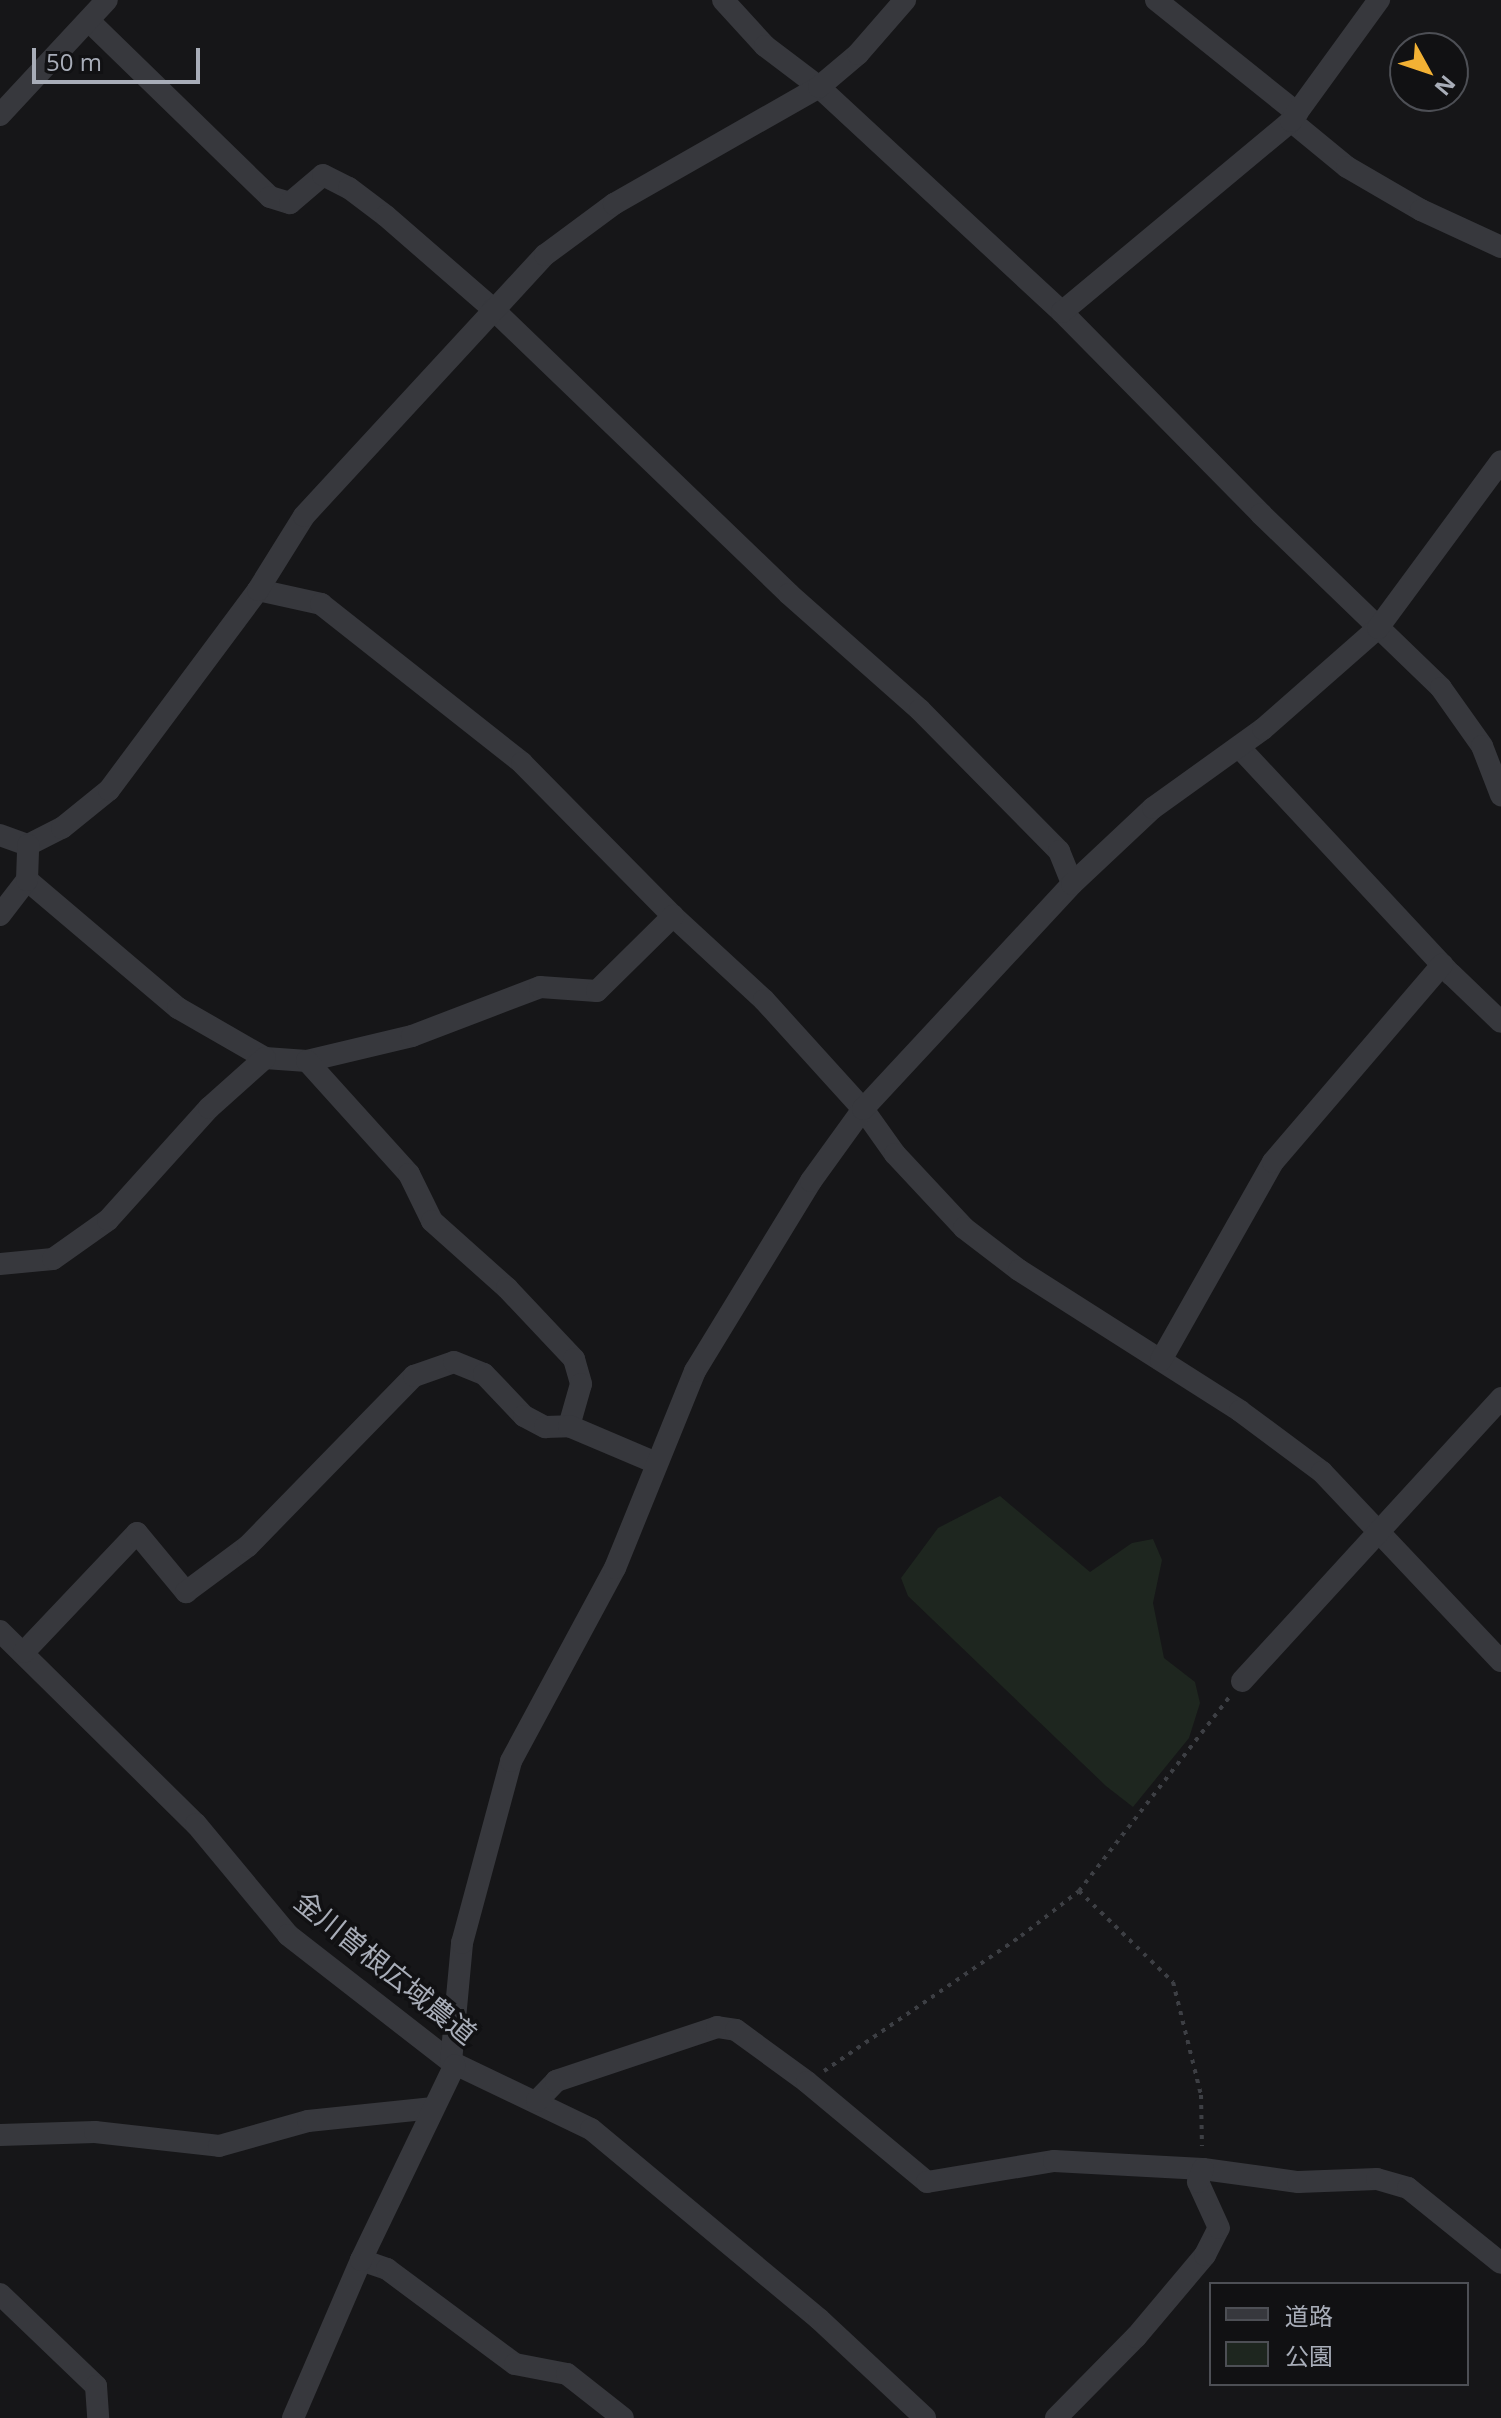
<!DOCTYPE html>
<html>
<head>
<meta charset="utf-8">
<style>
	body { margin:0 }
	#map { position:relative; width:1501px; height:2418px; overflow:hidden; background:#161618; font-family:"Open Sans","Noto Sans JP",sans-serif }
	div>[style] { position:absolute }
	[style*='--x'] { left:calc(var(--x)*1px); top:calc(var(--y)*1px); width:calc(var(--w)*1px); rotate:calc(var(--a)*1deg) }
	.green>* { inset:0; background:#1e261f }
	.path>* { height:4px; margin-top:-2px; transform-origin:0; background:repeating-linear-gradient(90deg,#3d3f44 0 4px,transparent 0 10px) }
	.minor>* { height:22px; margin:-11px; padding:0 11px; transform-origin:11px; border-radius:11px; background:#37383d }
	span { translate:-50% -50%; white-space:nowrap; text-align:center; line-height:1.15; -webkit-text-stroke:7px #111113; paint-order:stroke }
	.street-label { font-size:28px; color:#a8adb8 }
	.legend { position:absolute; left:1209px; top:2282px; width:260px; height:104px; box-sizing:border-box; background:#111113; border:2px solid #4d4f55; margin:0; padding:10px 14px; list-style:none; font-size:24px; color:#a8adb8 }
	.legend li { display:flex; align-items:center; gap:16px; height:40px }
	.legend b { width:40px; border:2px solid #4d4f55 }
	.north { position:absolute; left:1389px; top:32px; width:80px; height:80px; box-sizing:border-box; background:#111113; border:2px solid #4d4f55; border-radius:50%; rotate:130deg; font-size:22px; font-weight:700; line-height:32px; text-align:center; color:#a8adb8 }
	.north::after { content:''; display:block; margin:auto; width:28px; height:36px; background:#f2b134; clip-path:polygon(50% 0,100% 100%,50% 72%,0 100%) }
	.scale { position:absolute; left:32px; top:48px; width:168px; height:36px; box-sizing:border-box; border:4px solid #a8adb8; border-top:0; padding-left:10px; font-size:24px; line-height:28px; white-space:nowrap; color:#a8adb8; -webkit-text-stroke:6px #111113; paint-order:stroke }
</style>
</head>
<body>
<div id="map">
	<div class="green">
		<div style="clip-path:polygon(1000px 1496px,1090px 1572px,1132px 1543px,1153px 1539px,1162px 1560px,1153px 1603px,1164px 1658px,1195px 1682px,1200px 1703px,1189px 1738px,1133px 1807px,1106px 1786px,908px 1596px,901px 1578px,938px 1528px)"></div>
	</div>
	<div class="path">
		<div style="--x:1079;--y:1891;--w:131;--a:44.1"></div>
		<div style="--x:1173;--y:1982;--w:116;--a:76.1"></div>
		<div style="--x:1201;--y:2095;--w:51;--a:88.9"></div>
		<div style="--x:824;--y:2071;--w:239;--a:-34.4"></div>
		<div style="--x:1021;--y:1936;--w:73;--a:-37.8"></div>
		<div style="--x:1079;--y:1891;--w:247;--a:-52.2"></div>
	</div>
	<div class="minor">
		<div style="--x:723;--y:0;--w:62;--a:47.6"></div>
		<div style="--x:765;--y:46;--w:68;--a:37.2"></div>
		<div style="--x:819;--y:87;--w:331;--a:42.8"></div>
		<div style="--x:1062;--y:312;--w:284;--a:45.4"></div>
		<div style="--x:1261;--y:514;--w:250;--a:44"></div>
		<div style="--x:1441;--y:688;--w:71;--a:54.7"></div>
		<div style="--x:1482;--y:746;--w:53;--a:68.8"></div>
		<div style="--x:1156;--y:0;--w:181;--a:38.7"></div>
		<div style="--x:90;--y:22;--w:251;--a:44.2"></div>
		<div style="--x:270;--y:197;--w:21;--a:17"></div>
		<div style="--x:290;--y:203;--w:43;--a:-40.3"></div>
		<div style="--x:323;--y:175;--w:29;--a:27"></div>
		<div style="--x:349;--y:188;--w:46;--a:37.1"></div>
		<div style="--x:386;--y:216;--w:142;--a:41"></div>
		<div style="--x:493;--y:309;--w:411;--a:43.9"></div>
		<div style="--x:789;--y:594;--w:175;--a:41.5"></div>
		<div style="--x:920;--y:710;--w:198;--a:45.4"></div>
		<div style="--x:1059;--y:851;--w:35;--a:68"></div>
		<div style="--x:0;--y:115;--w:157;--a:-47.1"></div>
		<div style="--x:1291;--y:121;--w:72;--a:39.4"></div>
		<div style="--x:1347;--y:167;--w:86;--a:30.2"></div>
		<div style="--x:1421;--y:210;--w:88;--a:24.8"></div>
		<div style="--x:1062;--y:312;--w:298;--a:-39.8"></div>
		<div style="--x:1291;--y:121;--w:150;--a:-54"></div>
		<div style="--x:258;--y:590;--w:65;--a:12.5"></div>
		<div style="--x:321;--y:604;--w:256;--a:38.3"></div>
		<div style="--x:522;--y:763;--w:215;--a:45.4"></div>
		<div style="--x:673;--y:916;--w:124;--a:42.7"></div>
		<div style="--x:764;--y:1000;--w:147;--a:47.8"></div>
		<div style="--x:863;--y:1109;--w:55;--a:54.6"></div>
		<div style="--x:895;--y:1154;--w:101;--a:47"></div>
		<div style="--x:964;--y:1228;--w:69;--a:37.4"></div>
		<div style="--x:1019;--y:1270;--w:262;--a:32.5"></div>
		<div style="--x:1240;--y:1411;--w:102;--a:36.6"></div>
		<div style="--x:1322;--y:1472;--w:260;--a:46.6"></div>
		<div style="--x:1239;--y:747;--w:311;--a:47"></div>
		<div style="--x:1451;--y:974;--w:69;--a:43.8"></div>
		<div style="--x:0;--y:835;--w:30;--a:20"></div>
		<div style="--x:28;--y:845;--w:38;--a:-27"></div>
		<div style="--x:62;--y:828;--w:60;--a:-39"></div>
		<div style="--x:109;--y:790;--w:249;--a:-53.3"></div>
		<div style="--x:258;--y:590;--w:87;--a:-58.1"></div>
		<div style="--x:304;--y:516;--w:355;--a:-47.3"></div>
		<div style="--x:545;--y:255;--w:86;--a:-36.5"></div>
		<div style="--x:614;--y:204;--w:236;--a:-29.7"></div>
		<div style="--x:819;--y:87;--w:51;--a:-40.2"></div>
		<div style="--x:858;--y:54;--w:72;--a:-49"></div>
		<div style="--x:27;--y:880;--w:198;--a:40.3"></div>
		<div style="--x:178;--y:1008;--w:100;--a:29.9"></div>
		<div style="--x:265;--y:1058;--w:42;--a:4.1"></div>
		<div style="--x:307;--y:1061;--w:108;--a:-13.4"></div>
		<div style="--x:412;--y:1036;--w:137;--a:-20.9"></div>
		<div style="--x:540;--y:987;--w:57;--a:4"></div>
		<div style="--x:597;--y:991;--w:107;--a:-44.6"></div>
		<div style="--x:0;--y:915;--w:44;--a:-52.4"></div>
		<div style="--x:27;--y:880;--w:35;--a:-88"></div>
		<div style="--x:307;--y:1061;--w:152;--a:47.9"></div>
		<div style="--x:409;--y:1174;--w:52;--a:63.9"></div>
		<div style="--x:432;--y:1221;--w:101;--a:41.8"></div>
		<div style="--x:507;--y:1288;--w:98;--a:46.7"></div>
		<div style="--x:574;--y:1359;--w:26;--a:74"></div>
		<div style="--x:581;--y:1384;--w:44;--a:105.9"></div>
		<div style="--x:0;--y:1264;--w:53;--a:-5.4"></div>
		<div style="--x:53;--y:1259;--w:67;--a:-35.3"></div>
		<div style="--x:108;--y:1220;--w:151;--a:-48"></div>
		<div style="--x:209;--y:1108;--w:75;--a:-41.8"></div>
		<div style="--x:1161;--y:1360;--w:227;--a:-60.5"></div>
		<div style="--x:1273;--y:1162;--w:260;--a:-49.4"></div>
		<div style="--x:0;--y:1631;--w:275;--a:44.6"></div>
		<div style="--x:196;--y:1824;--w:144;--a:50.3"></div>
		<div style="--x:288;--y:1935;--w:207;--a:37.9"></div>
		<div style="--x:451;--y:2062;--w:155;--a:25.6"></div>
		<div style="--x:591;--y:2129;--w:297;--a:39.8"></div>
		<div style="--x:819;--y:2319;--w:145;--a:43"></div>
		<div style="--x:24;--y:1652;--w:164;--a:-46.5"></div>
		<div style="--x:137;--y:1533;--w:77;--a:50.3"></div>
		<div style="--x:186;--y:1592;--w:77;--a:-36.6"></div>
		<div style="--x:248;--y:1546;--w:238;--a:-45.7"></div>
		<div style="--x:414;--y:1376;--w:42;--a:-19.3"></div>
		<div style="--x:454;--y:1362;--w:32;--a:22"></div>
		<div style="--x:484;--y:1374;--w:58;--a:46.4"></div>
		<div style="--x:524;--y:1416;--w:24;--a:28"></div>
		<div style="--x:545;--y:1427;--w:24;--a:-2"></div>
		<div style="--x:569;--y:1426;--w:95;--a:23"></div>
		<div style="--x:1242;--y:1681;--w:384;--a:-47.5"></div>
		<div style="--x:451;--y:2062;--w:120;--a:-84.7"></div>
		<div style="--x:462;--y:1943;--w:188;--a:-74.9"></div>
		<div style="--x:511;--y:1761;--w:219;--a:-61.7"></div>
		<div style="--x:615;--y:1568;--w:213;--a:-67.9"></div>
		<div style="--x:695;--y:1371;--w:223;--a:-58.6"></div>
		<div style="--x:811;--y:1181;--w:89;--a:-54.2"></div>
		<div style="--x:863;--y:1109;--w:307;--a:-47.1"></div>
		<div style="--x:1072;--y:884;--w:111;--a:-43.2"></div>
		<div style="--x:1153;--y:808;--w:135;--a:-35.7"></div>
		<div style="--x:1263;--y:729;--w:153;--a:-41.3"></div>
		<div style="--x:1378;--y:628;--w:207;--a:-53.6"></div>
		<div style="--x:537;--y:2101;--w:28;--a:-46"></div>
		<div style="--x:556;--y:2081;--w:170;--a:-18.5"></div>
		<div style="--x:717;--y:2027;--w:19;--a:9"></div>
		<div style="--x:736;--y:2030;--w:88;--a:36.2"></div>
		<div style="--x:807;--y:2082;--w:156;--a:39.8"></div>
		<div style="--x:927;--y:2182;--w:129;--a:-9.4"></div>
		<div style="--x:1054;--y:2161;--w:149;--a:3.1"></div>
		<div style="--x:1203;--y:2169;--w:96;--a:7.8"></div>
		<div style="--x:1298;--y:2182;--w:79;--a:-2.2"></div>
		<div style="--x:1377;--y:2179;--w:32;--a:16"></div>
		<div style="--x:1408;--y:2188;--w:119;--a:38.9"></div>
		<div style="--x:0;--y:2135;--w:95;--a:-1.8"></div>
		<div style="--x:95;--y:2132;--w:125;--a:6.4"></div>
		<div style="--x:219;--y:2146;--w:92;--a:-15.7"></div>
		<div style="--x:308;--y:2121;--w:126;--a:-5.9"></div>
		<div style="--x:361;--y:2260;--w:28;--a:19"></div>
		<div style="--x:387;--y:2269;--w:159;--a:36.6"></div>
		<div style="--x:515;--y:2364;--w:53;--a:10.9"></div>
		<div style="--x:567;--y:2374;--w:71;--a:38.2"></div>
		<div style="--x:0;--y:2294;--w:133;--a:43.8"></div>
		<div style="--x:96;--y:2386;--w:32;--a:86"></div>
		<div style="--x:293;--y:2418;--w:172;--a:-66.7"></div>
		<div style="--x:361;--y:2260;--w:216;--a:-64.3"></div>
		<div style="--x:1056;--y:2418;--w:114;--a:-45.4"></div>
		<div style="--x:1136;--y:2337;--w:107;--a:-49.9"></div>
		<div style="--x:1205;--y:2255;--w:30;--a:-63"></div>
		<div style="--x:1219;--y:2228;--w:51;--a:-114.5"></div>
		<div style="--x:1198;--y:2182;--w:14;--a:-69"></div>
	</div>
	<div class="street-label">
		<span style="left:386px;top:1967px;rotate:39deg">金川曽根広域農道</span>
	</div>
	<ul class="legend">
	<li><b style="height:10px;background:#37383d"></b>道路</li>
	<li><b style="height:22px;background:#1e261f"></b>公園</li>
	</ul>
	<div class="north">N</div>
	<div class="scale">50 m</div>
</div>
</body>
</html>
